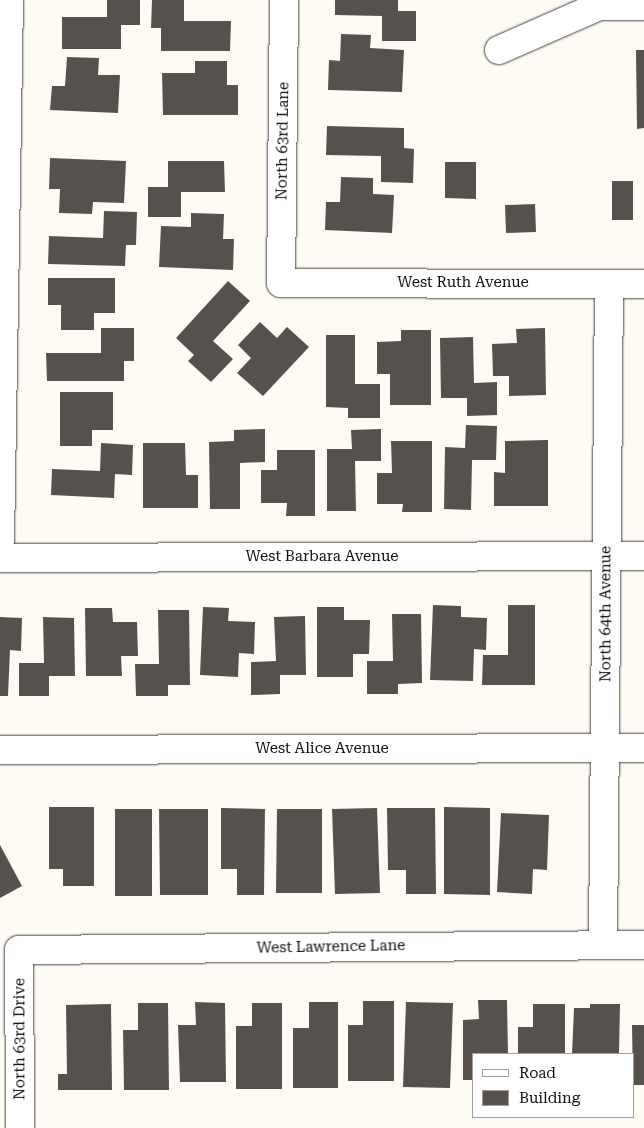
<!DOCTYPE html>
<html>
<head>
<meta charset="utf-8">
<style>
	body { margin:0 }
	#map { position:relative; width:644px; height:1128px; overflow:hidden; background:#fdfbf3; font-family:"Roboto Serif",serif }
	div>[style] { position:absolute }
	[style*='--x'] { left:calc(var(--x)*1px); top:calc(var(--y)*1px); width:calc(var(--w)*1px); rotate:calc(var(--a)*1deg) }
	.building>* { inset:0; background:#57514d }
	.roads { filter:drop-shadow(0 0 1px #424242) drop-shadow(0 0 1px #424242) }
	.minor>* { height:28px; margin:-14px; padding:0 14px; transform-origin:14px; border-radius:14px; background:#fff }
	span { translate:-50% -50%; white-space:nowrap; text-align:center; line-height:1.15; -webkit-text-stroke:5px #fff; paint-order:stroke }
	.street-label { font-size:15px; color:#0f0f0f }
	.legend { position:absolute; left:472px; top:1053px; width:162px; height:65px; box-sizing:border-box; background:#fff; border:1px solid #9f9f9f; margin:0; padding:6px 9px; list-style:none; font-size:15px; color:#0f0f0f }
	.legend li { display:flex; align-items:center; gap:10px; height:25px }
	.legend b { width:25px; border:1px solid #9f9f9f }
</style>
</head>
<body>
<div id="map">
	<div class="building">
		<div style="clip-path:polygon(107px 0,140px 0,140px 25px,121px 25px,121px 49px,62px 49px,62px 17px,107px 17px)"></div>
		<div style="clip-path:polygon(152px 0,184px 0,184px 21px,231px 21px,230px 51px,161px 51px,161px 28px,151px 28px)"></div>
		<div style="clip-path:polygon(335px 0,398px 0,398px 11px,416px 11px,416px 41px,382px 41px,382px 16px,335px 15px)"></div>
		<div style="clip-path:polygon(341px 34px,371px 35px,370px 48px,404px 50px,402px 92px,328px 90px,329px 60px,340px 61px)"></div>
		<div style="clip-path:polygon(636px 50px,644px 50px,644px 128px,637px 129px)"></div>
		<div style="clip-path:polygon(67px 57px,99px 58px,98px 75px,120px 75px,118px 113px,50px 110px,52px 86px,65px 86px)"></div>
		<div style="clip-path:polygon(195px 61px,227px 61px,227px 85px,238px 85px,238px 115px,163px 115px,162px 73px,195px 73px)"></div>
		<div style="clip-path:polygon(327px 126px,404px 128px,404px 148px,414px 149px,413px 183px,381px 182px,381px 156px,326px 155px)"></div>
		<div style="clip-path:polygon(50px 158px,126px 161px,124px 203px,93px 202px,92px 214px,59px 213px,60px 189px,49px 189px)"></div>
		<div style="clip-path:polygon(168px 161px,224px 161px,225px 192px,181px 192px,181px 217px,148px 217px,148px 187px,168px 187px)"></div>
		<div style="clip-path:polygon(445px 162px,476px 162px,476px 199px,445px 198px)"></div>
		<div style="clip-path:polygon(341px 177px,373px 178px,373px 194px,394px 195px,392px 233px,325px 230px,326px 202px,340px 202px)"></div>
		<div style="clip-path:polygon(612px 181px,633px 181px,633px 220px,612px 220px)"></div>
		<div style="clip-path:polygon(535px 204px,536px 232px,506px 233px,505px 205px)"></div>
		<div style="clip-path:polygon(104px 211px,137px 212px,136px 245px,126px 245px,125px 266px,48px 264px,49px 236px,103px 238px)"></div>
		<div style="clip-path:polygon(191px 213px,224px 214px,223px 239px,234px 239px,233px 270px,159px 267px,161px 226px,191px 227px)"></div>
		<div style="clip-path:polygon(48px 278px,115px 278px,115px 313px,94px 313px,94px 330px,61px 330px,61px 305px,48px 305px)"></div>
		<div style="clip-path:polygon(228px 281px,250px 301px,213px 341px,233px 359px,211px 382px,188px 361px,194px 355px,176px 338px)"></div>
		<div style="clip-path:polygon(260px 322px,277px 338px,287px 327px,309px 347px,263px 396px,237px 373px,251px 358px,238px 345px)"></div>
		<div style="clip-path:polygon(101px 328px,134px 328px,134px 361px,124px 361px,124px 381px,47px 381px,46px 353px,101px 353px)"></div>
		<div style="clip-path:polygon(545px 328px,546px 395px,509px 396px,509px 376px,493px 376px,492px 344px,517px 343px,516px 329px)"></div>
		<div style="clip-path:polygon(401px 330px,431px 330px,431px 405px,390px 405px,390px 374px,377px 374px,377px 342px,401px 341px)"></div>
		<div style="clip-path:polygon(326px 335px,355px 335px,355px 384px,380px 384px,380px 418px,348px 418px,348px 408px,326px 407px)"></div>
		<div style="clip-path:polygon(473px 337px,474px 383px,497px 382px,497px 415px,467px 416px,467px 398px,441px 398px,440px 338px)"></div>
		<div style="clip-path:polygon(60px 392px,113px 392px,113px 430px,92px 430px,92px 446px,60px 446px)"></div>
		<div style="clip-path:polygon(466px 425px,497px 426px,496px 460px,472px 460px,471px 510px,444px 509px,445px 447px,465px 448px)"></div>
		<div style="clip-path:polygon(265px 429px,265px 462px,240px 463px,240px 509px,210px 509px,209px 442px,234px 441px,234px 430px)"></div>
		<div style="clip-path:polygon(381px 429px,381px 461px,355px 461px,356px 511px,327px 511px,327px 449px,352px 449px,351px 430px)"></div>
		<div style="clip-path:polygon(548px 440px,548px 506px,494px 506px,494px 472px,505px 473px,505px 441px)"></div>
		<div style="clip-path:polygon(391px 441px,432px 441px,432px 512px,402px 512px,403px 504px,377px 504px,377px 473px,392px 473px)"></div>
		<div style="clip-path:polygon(101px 443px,133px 445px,132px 475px,115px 474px,114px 498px,51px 495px,52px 469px,100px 471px)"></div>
		<div style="clip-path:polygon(143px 443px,185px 443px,186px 475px,198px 475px,198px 508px,143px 508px)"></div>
		<div style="clip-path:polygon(277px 450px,315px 450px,315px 516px,286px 516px,287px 503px,261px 503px,261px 470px,277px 470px)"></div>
		<div style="clip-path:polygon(433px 605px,461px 606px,461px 617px,487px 618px,486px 650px,474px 649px,473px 681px,430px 680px)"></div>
		<div style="clip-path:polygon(508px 605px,535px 605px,535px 685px,482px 685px,483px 655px,508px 655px)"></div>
		<div style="clip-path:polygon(203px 607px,229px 608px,228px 621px,255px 622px,254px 654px,239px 653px,238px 677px,200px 675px)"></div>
		<div style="clip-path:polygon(317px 607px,344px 607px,344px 620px,370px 620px,369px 654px,353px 654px,353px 677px,317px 677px)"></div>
		<div style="clip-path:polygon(85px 608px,112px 608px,113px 622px,137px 622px,138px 656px,121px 656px,122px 676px,86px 676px)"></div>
		<div style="clip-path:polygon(158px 610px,189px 610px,190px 685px,168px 685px,168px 696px,136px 696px,135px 664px,159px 664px)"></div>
		<div style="clip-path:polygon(392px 614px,421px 614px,422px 683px,398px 684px,398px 694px,367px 694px,367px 661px,393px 661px)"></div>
		<div style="clip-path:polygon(305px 616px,306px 675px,280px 675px,280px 694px,251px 695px,251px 662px,276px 661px,274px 617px)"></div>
		<div style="clip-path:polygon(0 617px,22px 618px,21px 651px,10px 650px,8px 696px,0 696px)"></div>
		<div style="clip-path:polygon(43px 617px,74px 618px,75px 676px,49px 676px,49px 696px,19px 696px,19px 663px,44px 663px)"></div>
		<div style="clip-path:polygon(49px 807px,94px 807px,94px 886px,63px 886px,63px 869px,49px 869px)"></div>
		<div style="clip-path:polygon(444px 807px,490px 808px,490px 895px,444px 894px)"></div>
		<div style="clip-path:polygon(221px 808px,265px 809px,264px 895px,237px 895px,237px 869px,221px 869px)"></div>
		<div style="clip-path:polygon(377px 808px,380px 893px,335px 894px,332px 809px)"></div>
		<div style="clip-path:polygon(387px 808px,435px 808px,436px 894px,406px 894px,406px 870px,388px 870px)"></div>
		<div style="clip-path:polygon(115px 809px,152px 809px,152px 896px,115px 896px)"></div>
		<div style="clip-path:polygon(159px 809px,208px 809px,208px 895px,160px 895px)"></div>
		<div style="clip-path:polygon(277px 809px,322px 809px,322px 893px,276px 893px)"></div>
		<div style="clip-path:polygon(501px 813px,549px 815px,547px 870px,533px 869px,532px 894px,497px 892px)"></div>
		<div style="clip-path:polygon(0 845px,22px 886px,0 898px)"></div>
		<div style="clip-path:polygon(478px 1000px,507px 1000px,508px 1054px,473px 1054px,473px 1080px,463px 1080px,463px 1020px,479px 1019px)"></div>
		<div style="clip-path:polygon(363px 1001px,394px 1001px,394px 1081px,348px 1081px,348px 1025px,363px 1025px)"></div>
		<div style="clip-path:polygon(195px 1002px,225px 1003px,226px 1082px,180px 1082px,178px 1025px,196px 1025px)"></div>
		<div style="clip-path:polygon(309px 1002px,338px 1002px,338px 1088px,293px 1088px,293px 1028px,309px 1028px)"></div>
		<div style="clip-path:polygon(406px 1002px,453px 1003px,450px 1088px,403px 1087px)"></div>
		<div style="clip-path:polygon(138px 1003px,168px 1003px,169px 1090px,124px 1090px,123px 1030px,138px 1030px)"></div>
		<div style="clip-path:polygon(252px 1003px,282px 1003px,282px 1089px,236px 1089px,236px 1026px,252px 1026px)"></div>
		<div style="clip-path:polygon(111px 1004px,112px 1090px,58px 1090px,58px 1074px,67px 1074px,66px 1005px)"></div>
		<div style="clip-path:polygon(533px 1004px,565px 1004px,565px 1054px,518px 1054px,518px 1027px,533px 1027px)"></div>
		<div style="clip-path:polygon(590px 1004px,620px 1004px,619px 1054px,572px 1054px,574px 1008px,590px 1008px)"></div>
		<div style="clip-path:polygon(632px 1025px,644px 1025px,644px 1085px,633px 1085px)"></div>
	</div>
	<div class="roads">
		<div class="minor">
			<div style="--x:284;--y:0;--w:283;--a:90.6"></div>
			<div style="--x:281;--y:283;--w:363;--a:0.2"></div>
			<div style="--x:499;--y:50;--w:109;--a:-23.7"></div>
			<div style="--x:599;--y:6;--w:45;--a:0"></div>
			<div style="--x:0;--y:541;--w:541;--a:-89.05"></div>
			<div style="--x:0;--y:558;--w:644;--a:-0.18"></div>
			<div style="--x:0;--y:750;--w:644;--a:-0.18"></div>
			<div style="--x:603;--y:944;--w:660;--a:-89.48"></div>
			<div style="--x:20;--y:1128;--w:178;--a:-90.3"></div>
			<div style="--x:19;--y:950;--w:625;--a:-0.46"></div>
		</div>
	</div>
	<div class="street-label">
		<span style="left:283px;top:141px;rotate:-89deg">North 63rd Lane</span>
		<span style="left:463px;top:283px">West Ruth Avenue</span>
		<span style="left:322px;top:557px">West Barbara Avenue</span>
		<span style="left:606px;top:614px;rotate:-90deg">North 64th Avenue</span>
		<span style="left:322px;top:749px">West Alice Avenue</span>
		<span style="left:331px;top:947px;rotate:-1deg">West Lawrence Lane</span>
		<span style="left:20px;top:1039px;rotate:-90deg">North 63rd Drive</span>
	</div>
	<ul class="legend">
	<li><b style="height:6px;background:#fff"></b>Road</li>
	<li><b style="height:14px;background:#57514d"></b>Building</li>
	</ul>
</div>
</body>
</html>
